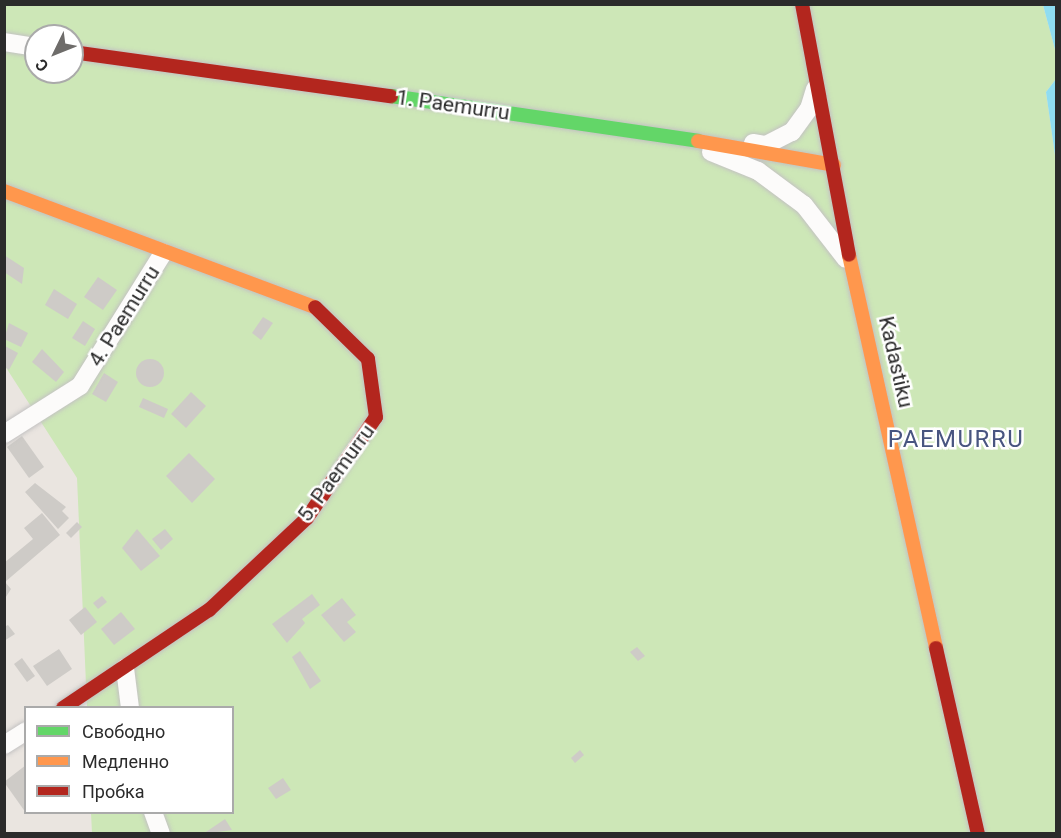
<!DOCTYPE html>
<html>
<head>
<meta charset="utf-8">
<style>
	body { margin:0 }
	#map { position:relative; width:1061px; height:838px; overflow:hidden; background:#eae5e0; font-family:Roboto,sans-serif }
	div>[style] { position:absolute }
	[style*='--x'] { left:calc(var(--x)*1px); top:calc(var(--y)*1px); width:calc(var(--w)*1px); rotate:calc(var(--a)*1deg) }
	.green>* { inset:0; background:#cde7b7 }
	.water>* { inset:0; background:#8fddf1 }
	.building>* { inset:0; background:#cecbc7 }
	.round { border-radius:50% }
	.roads { filter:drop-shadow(0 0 2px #c3c2c2) drop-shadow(0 0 2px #c3c2c2) }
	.street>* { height:18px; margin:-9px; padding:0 9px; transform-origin:9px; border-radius:9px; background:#fcfbfa }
	.fast>* { height:14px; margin:-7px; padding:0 7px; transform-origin:7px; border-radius:7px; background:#63d668 }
	.slow>* { height:14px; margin:-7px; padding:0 7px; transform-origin:7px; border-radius:7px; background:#ff974d }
	.jam>* { height:14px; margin:-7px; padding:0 7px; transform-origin:7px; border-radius:7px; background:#b3261e }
	span { translate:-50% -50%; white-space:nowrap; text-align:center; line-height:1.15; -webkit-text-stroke:5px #fff; paint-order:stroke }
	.street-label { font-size:21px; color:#2b2b2b }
	.quarter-label { font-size:24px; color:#485580; letter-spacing:1.5px }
	.frame { position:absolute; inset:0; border:6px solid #2b2b2b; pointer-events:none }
	.legend { position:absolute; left:24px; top:706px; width:210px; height:108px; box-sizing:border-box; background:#fff; border:2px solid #aaa; margin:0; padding:8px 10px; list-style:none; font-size:18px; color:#2b2b2b }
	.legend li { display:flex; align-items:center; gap:12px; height:30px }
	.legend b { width:30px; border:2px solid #aaa }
	.north { position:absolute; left:24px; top:24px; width:60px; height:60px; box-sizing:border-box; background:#fff; border:2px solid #aaa; border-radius:50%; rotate:227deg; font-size:16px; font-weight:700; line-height:24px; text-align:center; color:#2b2b2b }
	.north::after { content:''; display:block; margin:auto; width:21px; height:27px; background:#6e6c6a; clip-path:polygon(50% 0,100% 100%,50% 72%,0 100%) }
</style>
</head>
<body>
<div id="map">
	<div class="green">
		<div style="clip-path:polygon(evenodd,5px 5px,1043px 5px,1056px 53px,1056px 79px,1046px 92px,1056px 162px,1056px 833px,92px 833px,91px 813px,232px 812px,232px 708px,87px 707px,77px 478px,5px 366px,5px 5px,36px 36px,72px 36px,72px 72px,36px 72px,36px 36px)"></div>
	</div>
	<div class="water">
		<div style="clip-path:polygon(1043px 5px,1056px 5px,1056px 53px)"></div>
		<div style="clip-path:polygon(1056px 79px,1056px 162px,1046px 92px)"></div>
	</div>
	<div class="building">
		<div style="clip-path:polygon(4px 255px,24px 268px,22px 284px,4px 272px)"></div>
		<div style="clip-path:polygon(98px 277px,117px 290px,103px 310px,84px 297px)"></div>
		<div style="clip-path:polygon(54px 289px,77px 304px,68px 319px,45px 305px)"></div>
		<div style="clip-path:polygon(263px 317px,273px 323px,261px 340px,252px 333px)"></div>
		<div style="clip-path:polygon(83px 321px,95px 329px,85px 346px,72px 338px)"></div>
		<div style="clip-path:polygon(9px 323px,28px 333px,21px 347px,4px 339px)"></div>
		<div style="clip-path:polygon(5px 346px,18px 353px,9px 370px,5px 367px)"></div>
		<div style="clip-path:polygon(42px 349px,64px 372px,56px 382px,32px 362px)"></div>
		<div class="round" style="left:136px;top:359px;width:28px;height:28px"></div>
		<div style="clip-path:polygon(104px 373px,118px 382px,106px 402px,92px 394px)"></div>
		<div style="clip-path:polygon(191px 392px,206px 406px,186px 428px,171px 414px)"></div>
		<div style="clip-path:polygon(143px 398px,168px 409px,164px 418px,139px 407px)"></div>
		<div style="clip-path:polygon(22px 436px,44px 467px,29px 478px,7px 447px)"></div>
		<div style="clip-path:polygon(189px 453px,215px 479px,192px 503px,166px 476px)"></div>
		<div style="clip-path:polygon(35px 483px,66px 507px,62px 511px,69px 518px,58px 529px,25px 492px)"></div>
		<div style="clip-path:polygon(42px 513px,60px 535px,5px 582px,11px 589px,4px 600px,4px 563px,33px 539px,24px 528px)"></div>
		<div style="clip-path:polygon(77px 522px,82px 527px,71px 538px,66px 533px)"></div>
		<div style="clip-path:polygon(137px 529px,160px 556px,141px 571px,122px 548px)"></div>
		<div style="clip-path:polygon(165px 529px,173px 539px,161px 550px,152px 539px)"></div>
		<div style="clip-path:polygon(312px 594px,320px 605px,302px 619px,305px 623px,287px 643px,272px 624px)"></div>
		<div style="clip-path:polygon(102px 596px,107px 602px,98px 609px,93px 603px)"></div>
		<div style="clip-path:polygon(342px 598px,356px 615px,347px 622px,356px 632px,344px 642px,321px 615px)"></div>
		<div style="clip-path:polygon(85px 607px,97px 622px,81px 635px,69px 620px)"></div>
		<div style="clip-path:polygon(121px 612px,135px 629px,114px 645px,101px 629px)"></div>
		<div style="clip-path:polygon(8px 625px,15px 634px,4px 641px,4px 627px)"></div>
		<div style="clip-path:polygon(637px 647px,645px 656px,638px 661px,630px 652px)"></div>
		<div style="clip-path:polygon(59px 649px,72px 669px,47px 686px,33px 666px)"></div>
		<div style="clip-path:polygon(300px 651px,321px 681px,310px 689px,292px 657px)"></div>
		<div style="clip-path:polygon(22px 658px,35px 676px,27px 682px,14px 664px)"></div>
		<div style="clip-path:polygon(580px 750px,584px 755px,575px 763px,571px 758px)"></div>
		<div style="clip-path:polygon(26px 765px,26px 813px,4px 782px)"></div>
		<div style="clip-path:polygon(283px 778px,291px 790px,276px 799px,268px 788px)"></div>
		<div style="clip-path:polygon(225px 819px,232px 830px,203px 834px)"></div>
	</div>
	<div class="roads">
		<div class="street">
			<div style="--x:4;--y:42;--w:32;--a:9"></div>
			<div style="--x:753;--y:143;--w:13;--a:9"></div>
			<div style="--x:766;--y:145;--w:29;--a:-27"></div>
			<div style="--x:792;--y:132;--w:29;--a:-54"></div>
			<div style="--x:809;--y:109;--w:21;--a:-73"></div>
			<div style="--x:711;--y:152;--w:51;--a:22"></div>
			<div style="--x:758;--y:171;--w:57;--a:36.5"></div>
			<div style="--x:804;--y:205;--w:68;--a:52.1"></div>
			<div style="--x:4;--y:434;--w:90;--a:-32.3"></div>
			<div style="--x:80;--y:386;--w:157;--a:-58"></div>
			<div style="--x:125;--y:668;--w:40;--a:82.9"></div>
			<div style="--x:4;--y:745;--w:26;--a:-32"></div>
			<div style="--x:153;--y:812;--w:23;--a:70"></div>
		</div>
		<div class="fast">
			<div style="--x:391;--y:96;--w:310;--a:8.3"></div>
		</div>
		<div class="slow">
			<div style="--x:698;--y:141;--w:138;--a:10"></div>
			<div style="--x:4;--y:191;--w:332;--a:20.5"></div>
			<div style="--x:849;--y:255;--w:403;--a:77.5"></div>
		</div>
		<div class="jam">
			<div style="--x:802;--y:4;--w:255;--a:79.4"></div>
			<div style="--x:72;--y:52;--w:322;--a:7.9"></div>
			<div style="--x:936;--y:648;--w:191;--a:77.3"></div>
			<div style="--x:63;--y:708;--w:176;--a:-33.9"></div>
			<div style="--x:209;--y:610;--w:134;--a:-43.2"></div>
			<div style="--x:307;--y:518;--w:122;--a:-55.7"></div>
			<div style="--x:376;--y:417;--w:59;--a:-97.9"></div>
			<div style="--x:368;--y:359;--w:74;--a:-135.5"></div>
		</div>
	</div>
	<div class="street-label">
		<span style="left:453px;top:105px;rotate:8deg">1. Paemurru</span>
		<span style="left:124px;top:316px;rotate:-58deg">4. Paemurru</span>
		<span style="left:896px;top:362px;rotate:77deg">Kadastiku</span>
		<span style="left:336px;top:473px;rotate:-54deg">5. Paemurru</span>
	</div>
	<div class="quarter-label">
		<span style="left:956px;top:440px">PAEMURRU</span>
	</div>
	<div class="frame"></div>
	<ul class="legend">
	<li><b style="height:8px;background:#63d668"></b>Свободно</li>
	<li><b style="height:8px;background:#ff974d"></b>Медленно</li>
	<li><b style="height:8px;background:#b3261e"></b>Пробка</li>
	</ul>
	<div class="north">С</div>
</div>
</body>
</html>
